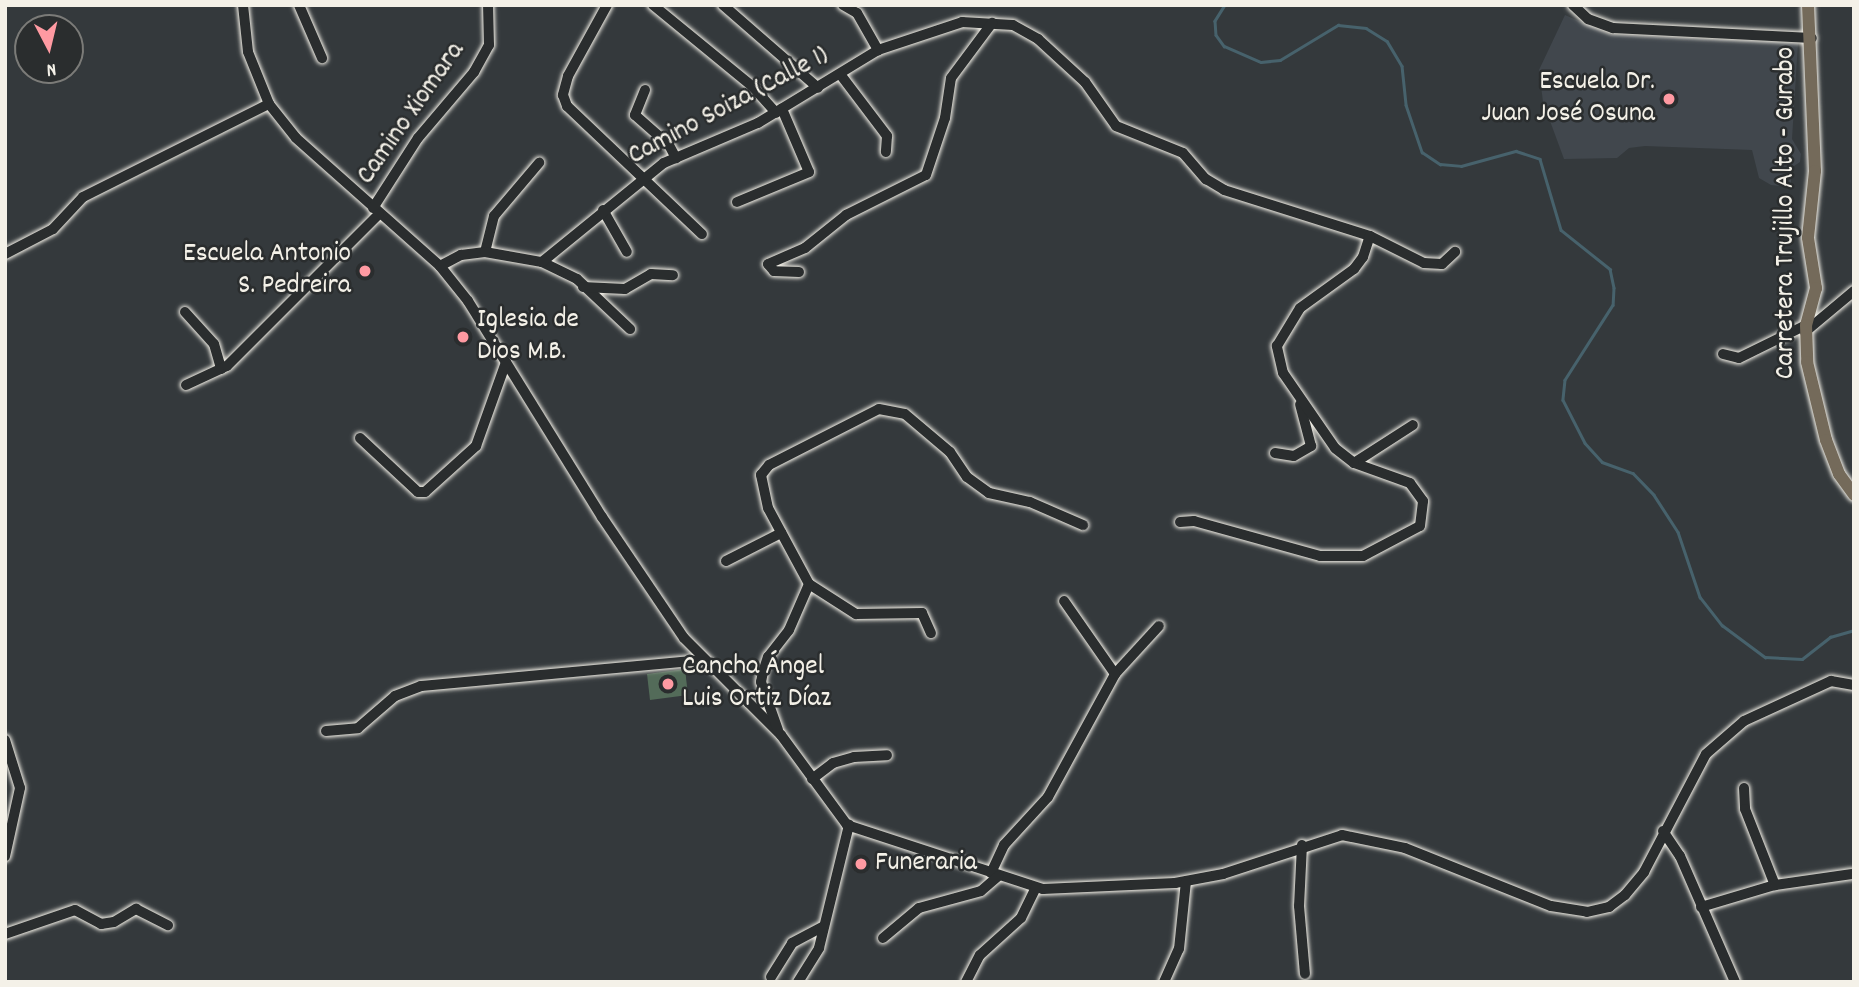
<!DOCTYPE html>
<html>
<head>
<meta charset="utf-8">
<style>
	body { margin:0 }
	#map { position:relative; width:1859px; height:987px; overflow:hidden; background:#34393c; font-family:Dekko,sans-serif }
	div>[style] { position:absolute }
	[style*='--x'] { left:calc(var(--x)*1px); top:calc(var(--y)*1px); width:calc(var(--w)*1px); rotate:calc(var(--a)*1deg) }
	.built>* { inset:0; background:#41474d }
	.green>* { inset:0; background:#536b59 }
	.stream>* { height:2.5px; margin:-1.25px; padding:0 1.25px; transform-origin:1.25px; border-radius:1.25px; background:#47626c }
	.roads { filter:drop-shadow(0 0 2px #f4f1e8) drop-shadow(0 0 2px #f4f1e8) }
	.minor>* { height:10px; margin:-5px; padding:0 5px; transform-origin:5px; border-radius:5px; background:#2a2d2e }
	.major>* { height:12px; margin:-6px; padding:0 6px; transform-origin:6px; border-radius:6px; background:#746a5a }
	.dots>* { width:19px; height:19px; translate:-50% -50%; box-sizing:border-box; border:4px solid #2a2d2e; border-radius:50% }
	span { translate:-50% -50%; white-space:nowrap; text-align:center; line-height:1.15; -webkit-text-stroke:5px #2a2d2e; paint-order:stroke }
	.poi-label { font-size:28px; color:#f4f1e8 }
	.right { translate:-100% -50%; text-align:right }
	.left { translate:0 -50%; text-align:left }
	.street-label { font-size:28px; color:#f4f1e8 }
	.frame { position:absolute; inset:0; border:7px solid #f4f1e8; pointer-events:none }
	.north { position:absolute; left:14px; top:14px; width:70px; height:70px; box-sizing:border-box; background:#2a2d2e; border:2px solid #7b7b78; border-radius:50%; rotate:173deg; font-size:19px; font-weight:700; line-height:28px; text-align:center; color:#f4f1e8 }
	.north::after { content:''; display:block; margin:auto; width:24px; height:32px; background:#ff9aa2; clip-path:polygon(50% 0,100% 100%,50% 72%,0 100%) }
</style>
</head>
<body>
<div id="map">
	<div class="built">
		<div style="clip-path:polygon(1565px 15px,1611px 35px,1798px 43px,1792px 139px,1801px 154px,1800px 162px,1791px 168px,1791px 187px,1771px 185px,1759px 178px,1752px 150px,1645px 146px,1629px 148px,1617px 158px,1564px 159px,1543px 102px,1539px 70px)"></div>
	</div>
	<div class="green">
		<div style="clip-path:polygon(685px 669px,688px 695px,650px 700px,647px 674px)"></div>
	</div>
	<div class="stream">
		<div style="--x:1225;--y:5;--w:19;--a:122"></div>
		<div style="--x:1215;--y:21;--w:14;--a:86"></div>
		<div style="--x:1216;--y:35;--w:14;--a:54"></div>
		<div style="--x:1224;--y:46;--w:40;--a:23.4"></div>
		<div style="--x:1261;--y:62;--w:19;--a:-6"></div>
		<div style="--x:1280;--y:60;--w:68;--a:-31.1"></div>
		<div style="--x:1338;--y:25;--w:28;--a:6"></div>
		<div style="--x:1366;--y:28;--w:25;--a:32"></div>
		<div style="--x:1387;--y:41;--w:29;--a:59"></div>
		<div style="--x:1402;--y:66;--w:39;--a:84"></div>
		<div style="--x:1406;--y:105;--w:50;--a:71.2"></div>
		<div style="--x:1422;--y:152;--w:22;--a:34"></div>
		<div style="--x:1440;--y:164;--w:21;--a:5"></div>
		<div style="--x:1461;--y:166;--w:57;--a:-15.3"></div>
		<div style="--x:1516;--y:151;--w:25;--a:18"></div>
		<div style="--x:1540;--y:159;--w:74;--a:73.5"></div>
		<div style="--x:1561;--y:230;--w:63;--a:38.5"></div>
		<div style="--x:1610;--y:269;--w:19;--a:78"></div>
		<div style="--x:1614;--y:288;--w:17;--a:93"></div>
		<div style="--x:1613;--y:305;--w:89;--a:122.6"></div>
		<div style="--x:1565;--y:380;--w:20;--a:96"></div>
		<div style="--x:1563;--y:400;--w:48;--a:62.9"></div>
		<div style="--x:1585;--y:443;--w:25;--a:48"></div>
		<div style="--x:1602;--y:462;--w:33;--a:20"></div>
		<div style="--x:1633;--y:473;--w:30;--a:46"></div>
		<div style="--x:1654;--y:495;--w:44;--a:57"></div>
		<div style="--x:1678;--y:532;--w:69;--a:71.3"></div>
		<div style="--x:1700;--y:597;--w:36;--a:52"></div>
		<div style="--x:1722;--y:625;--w:54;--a:36.7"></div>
		<div style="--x:1765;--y:657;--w:37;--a:3"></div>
		<div style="--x:1802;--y:659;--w:36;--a:-38"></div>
		<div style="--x:1830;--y:637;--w:25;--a:-16"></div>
	</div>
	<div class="roads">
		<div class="minor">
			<div style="--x:243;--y:5;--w:47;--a:83.9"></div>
			<div style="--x:248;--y:52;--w:56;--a:68"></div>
			<div style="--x:269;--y:104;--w:43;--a:51.5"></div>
			<div style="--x:296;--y:138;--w:193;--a:41.6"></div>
			<div style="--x:440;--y:266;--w:45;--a:51.3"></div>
			<div style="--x:468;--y:301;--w:254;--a:58.2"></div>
			<div style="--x:602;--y:517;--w:146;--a:55.9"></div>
			<div style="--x:684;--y:638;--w:137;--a:45"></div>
			<div style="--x:781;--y:735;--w:112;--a:53.7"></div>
			<div style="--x:847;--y:825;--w:206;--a:18.1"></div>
			<div style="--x:1043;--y:889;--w:132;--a:-2.6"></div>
			<div style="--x:1175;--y:883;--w:49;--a:-10.6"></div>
			<div style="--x:1223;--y:874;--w:125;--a:-18.1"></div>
			<div style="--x:1342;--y:835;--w:64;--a:11.7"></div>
			<div style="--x:1405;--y:848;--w:157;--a:21.7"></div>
			<div style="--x:1551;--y:906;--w:36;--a:9"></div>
			<div style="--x:1587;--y:912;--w:23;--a:-13"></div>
			<div style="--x:1609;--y:907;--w:20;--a:-37"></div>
			<div style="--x:1625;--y:895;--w:30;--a:-50"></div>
			<div style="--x:1644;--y:872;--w:133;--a:-62.3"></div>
			<div style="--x:1706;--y:754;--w:50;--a:-41"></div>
			<div style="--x:1744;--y:721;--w:96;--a:-24.7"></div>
			<div style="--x:1831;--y:681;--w:23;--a:10"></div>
			<div style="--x:299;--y:5;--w:58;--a:66.5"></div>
			<div style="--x:607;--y:5;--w:81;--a:118.8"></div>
			<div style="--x:568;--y:76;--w:20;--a:105"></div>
			<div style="--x:563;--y:95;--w:12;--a:70"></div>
			<div style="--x:567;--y:106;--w:186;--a:43.5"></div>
			<div style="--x:653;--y:5;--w:128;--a:39.3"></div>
			<div style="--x:752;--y:86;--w:36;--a:48"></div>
			<div style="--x:723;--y:5;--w:126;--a:41.1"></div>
			<div style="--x:843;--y:5;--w:16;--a:30"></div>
			<div style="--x:857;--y:13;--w:43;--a:60.4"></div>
			<div style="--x:1573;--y:5;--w:21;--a:43"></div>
			<div style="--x:1588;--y:19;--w:27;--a:20"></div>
			<div style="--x:1613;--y:28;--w:199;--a:2.9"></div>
			<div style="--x:840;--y:74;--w:78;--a:52.8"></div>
			<div style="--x:887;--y:136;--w:16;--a:94"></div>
			<div style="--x:645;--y:90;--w:27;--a:112"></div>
			<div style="--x:635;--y:115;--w:45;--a:41.4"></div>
			<div style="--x:669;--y:145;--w:15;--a:62"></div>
			<div style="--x:737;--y:202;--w:78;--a:-22.6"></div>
			<div style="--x:809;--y:172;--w:69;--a:-113.2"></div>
			<div style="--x:373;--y:208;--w:83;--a:-57.3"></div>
			<div style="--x:418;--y:138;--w:87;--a:-49.7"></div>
			<div style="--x:474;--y:72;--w:31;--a:-61"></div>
			<div style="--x:489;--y:45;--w:40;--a:-91.4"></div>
			<div style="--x:603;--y:210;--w:48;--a:60.3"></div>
			<div style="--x:485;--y:252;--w:37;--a:-76"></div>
			<div style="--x:494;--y:216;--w:70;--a:-49.7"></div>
			<div style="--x:5;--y:254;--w:54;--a:-27.5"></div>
			<div style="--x:53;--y:229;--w:44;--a:-46.8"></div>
			<div style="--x:83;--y:197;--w:208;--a:-26.6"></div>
			<div style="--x:542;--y:262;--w:39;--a:26"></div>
			<div style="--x:577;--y:279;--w:73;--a:43.3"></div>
			<div style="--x:440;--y:266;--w:24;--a:-28"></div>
			<div style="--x:461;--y:255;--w:24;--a:-7"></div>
			<div style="--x:485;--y:252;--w:58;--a:10"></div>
			<div style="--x:542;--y:262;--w:157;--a:-39.1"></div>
			<div style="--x:664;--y:163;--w:102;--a:-23.1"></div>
			<div style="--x:758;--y:123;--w:140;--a:-31.3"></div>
			<div style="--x:878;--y:50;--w:89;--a:-18.4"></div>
			<div style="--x:962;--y:22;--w:51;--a:3.4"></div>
			<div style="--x:1013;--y:25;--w:29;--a:29"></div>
			<div style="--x:1038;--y:39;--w:64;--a:42.5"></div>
			<div style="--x:1085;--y:82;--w:54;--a:54.8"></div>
			<div style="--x:1116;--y:126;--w:72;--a:21.9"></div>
			<div style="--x:1183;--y:153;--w:35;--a:49"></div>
			<div style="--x:1206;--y:179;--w:21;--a:31"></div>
			<div style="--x:1224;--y:190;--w:153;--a:17.5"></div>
			<div style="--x:1370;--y:236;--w:60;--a:26.6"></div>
			<div style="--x:1424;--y:263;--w:18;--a:3"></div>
			<div style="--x:1442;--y:264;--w:18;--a:-43"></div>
			<div style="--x:799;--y:272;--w:25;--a:-178"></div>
			<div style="--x:774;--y:271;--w:9;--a:-131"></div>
			<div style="--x:768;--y:264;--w:40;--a:-23.4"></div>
			<div style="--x:805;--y:248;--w:53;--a:-38.8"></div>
			<div style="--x:846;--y:215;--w:89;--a:-26.6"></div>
			<div style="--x:926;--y:175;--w:60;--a:-71.6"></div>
			<div style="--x:945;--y:118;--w:40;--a:-81.5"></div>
			<div style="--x:951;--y:78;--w:69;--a:-53.3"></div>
			<div style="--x:583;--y:287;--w:42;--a:2.7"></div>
			<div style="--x:625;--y:289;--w:30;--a:-30"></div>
			<div style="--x:651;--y:274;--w:22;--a:3"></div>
			<div style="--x:185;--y:312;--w:43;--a:47.8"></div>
			<div style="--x:214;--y:344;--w:26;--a:74"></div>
			<div style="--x:1805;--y:332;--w:64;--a:-39.9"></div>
			<div style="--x:1723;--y:354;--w:16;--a:14"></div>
			<div style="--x:1739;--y:358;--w:75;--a:-26.2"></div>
			<div style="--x:186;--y:385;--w:45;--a:-24.9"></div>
			<div style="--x:227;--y:366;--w:215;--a:-45"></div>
			<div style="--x:360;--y:438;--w:79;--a:43"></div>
			<div style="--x:418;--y:492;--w:7;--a:0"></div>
			<div style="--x:425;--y:492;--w:69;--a:-42"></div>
			<div style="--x:476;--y:446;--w:89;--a:-70.3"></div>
			<div style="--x:1275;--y:453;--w:19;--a:9"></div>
			<div style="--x:1294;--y:456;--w:20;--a:-30"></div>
			<div style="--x:1311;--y:446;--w:43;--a:-104.7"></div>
			<div style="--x:1354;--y:463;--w:70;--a:-32.8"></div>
			<div style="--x:1180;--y:522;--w:14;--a:-4"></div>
			<div style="--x:1194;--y:521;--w:131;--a:15.5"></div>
			<div style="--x:1320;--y:556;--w:43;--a:0"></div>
			<div style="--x:1363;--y:556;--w:64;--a:-27.8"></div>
			<div style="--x:1420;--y:526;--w:25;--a:-83"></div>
			<div style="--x:1423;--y:501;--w:22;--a:-126"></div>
			<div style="--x:1410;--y:483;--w:59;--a:-160.3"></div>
			<div style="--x:1354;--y:463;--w:24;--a:-142"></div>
			<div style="--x:1335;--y:448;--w:91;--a:-124.7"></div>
			<div style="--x:1283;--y:373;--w:28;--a:-103"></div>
			<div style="--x:1277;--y:346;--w:44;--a:-58.8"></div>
			<div style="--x:1300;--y:308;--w:67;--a:-35.8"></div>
			<div style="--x:1354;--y:269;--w:15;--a:-53"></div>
			<div style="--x:1363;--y:257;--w:22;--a:-72"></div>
			<div style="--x:726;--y:561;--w:62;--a:-27"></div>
			<div style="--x:809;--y:584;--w:56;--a:32.6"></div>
			<div style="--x:856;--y:614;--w:66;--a:-0.9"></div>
			<div style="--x:922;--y:613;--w:22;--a:66"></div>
			<div style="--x:1115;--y:674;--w:65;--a:-47.5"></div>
			<div style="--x:778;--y:730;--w:51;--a:-109.5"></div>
			<div style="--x:761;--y:682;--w:10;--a:-79"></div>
			<div style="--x:763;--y:672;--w:16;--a:-72"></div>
			<div style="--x:768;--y:657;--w:34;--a:-52"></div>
			<div style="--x:789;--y:630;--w:50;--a:-66.5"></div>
			<div style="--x:809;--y:584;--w:86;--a:-118.3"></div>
			<div style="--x:768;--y:508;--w:34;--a:-102"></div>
			<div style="--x:761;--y:475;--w:13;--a:-51"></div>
			<div style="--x:769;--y:465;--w:123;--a:-27"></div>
			<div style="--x:879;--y:409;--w:26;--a:11"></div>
			<div style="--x:905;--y:414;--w:59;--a:40.2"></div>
			<div style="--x:950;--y:452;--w:30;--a:56"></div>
			<div style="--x:967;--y:477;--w:27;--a:36"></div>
			<div style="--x:989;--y:493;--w:42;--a:12.4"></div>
			<div style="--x:1030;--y:502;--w:58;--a:23.5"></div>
			<div style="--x:326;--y:731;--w:32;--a:-5"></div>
			<div style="--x:358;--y:728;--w:49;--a:-40.9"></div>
			<div style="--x:395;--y:696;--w:28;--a:-21"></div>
			<div style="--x:421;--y:686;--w:283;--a:-5.3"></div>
			<div style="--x:5;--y:740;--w:50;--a:72.6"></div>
			<div style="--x:20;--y:788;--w:70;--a:102.4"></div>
			<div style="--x:812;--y:779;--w:26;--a:-37"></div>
			<div style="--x:833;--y:763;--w:22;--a:-16"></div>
			<div style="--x:854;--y:757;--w:33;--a:-3"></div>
			<div style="--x:1744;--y:788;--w:21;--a:87"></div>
			<div style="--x:1745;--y:809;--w:82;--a:68.5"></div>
			<div style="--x:1663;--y:831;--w:30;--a:56"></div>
			<div style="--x:1680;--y:856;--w:137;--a:66.4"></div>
			<div style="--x:1302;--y:845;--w:61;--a:92.8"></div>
			<div style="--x:1299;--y:906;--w:68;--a:85"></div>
			<div style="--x:991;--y:873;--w:31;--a:-65"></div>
			<div style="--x:1004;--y:845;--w:65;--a:-47.5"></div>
			<div style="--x:1048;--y:797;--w:140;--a:-61.4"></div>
			<div style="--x:1115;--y:674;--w:89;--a:-124.9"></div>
			<div style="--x:1701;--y:907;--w:77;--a:-16.6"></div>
			<div style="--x:1775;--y:885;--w:78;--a:-8.1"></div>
			<div style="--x:5;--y:934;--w:74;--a:-18.9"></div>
			<div style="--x:75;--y:910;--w:30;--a:28"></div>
			<div style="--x:101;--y:924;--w:13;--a:-9"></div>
			<div style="--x:114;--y:922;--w:26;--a:-31"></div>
			<div style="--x:136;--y:909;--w:36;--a:27"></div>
			<div style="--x:883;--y:938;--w:47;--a:-39.8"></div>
			<div style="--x:919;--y:908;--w:64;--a:-15.3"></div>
			<div style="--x:981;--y:891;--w:23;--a:-41"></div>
			<div style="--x:771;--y:977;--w:40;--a:-58"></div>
			<div style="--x:792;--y:943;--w:36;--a:-28"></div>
			<div style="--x:798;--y:982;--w:40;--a:-58"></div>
			<div style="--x:819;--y:948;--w:127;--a:-76.3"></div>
			<div style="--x:966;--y:982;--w:30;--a:-63"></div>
			<div style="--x:980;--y:955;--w:55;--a:-42.1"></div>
			<div style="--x:1021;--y:918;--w:34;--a:-64"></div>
			<div style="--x:1164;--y:982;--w:36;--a:-66"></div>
			<div style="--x:1179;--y:949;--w:68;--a:-84.1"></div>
		</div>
		<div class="major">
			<div style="--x:1808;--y:5;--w:166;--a:87.6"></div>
			<div style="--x:1815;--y:171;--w:67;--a:96"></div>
			<div style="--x:1808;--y:238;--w:51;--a:80.9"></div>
			<div style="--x:1816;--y:288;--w:38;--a:105"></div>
			<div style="--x:1806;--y:325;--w:37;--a:88"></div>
			<div style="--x:1807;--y:362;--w:80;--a:76.3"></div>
			<div style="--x:1826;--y:440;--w:36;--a:69"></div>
			<div style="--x:1839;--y:474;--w:26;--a:54"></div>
		</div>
	</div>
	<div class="dots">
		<div style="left:1669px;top:99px;background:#ff9aa2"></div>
		<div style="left:365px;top:271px;background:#ff9aa2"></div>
		<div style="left:463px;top:337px;background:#ff9aa2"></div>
		<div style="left:668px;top:684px;background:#ff9aa2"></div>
		<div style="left:861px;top:864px;background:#ff9aa2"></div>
	</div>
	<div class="poi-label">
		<span class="right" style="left:1655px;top:99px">Escuela Dr.<br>Juan José Osuna</span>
		<span class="right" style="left:351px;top:271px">Escuela Antonio<br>S. Pedreira</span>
		<span class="left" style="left:477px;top:337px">Iglesia de<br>Dios M.B.</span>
		<span class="left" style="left:682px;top:684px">Cancha Ángel<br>Luis Ortiz Díaz</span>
		<span class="left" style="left:875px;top:864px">Funeraria</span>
	</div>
	<div class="street-label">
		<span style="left:729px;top:107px;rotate:-28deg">Camino Soiza (Calle 1)</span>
		<span style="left:412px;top:114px;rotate:-55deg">Camino Xiomara</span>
		<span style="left:1787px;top:213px;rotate:-90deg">Carretera Trujillo Alto - Gurabo</span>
	</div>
	<div class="frame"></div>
	<div class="north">N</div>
</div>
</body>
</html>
